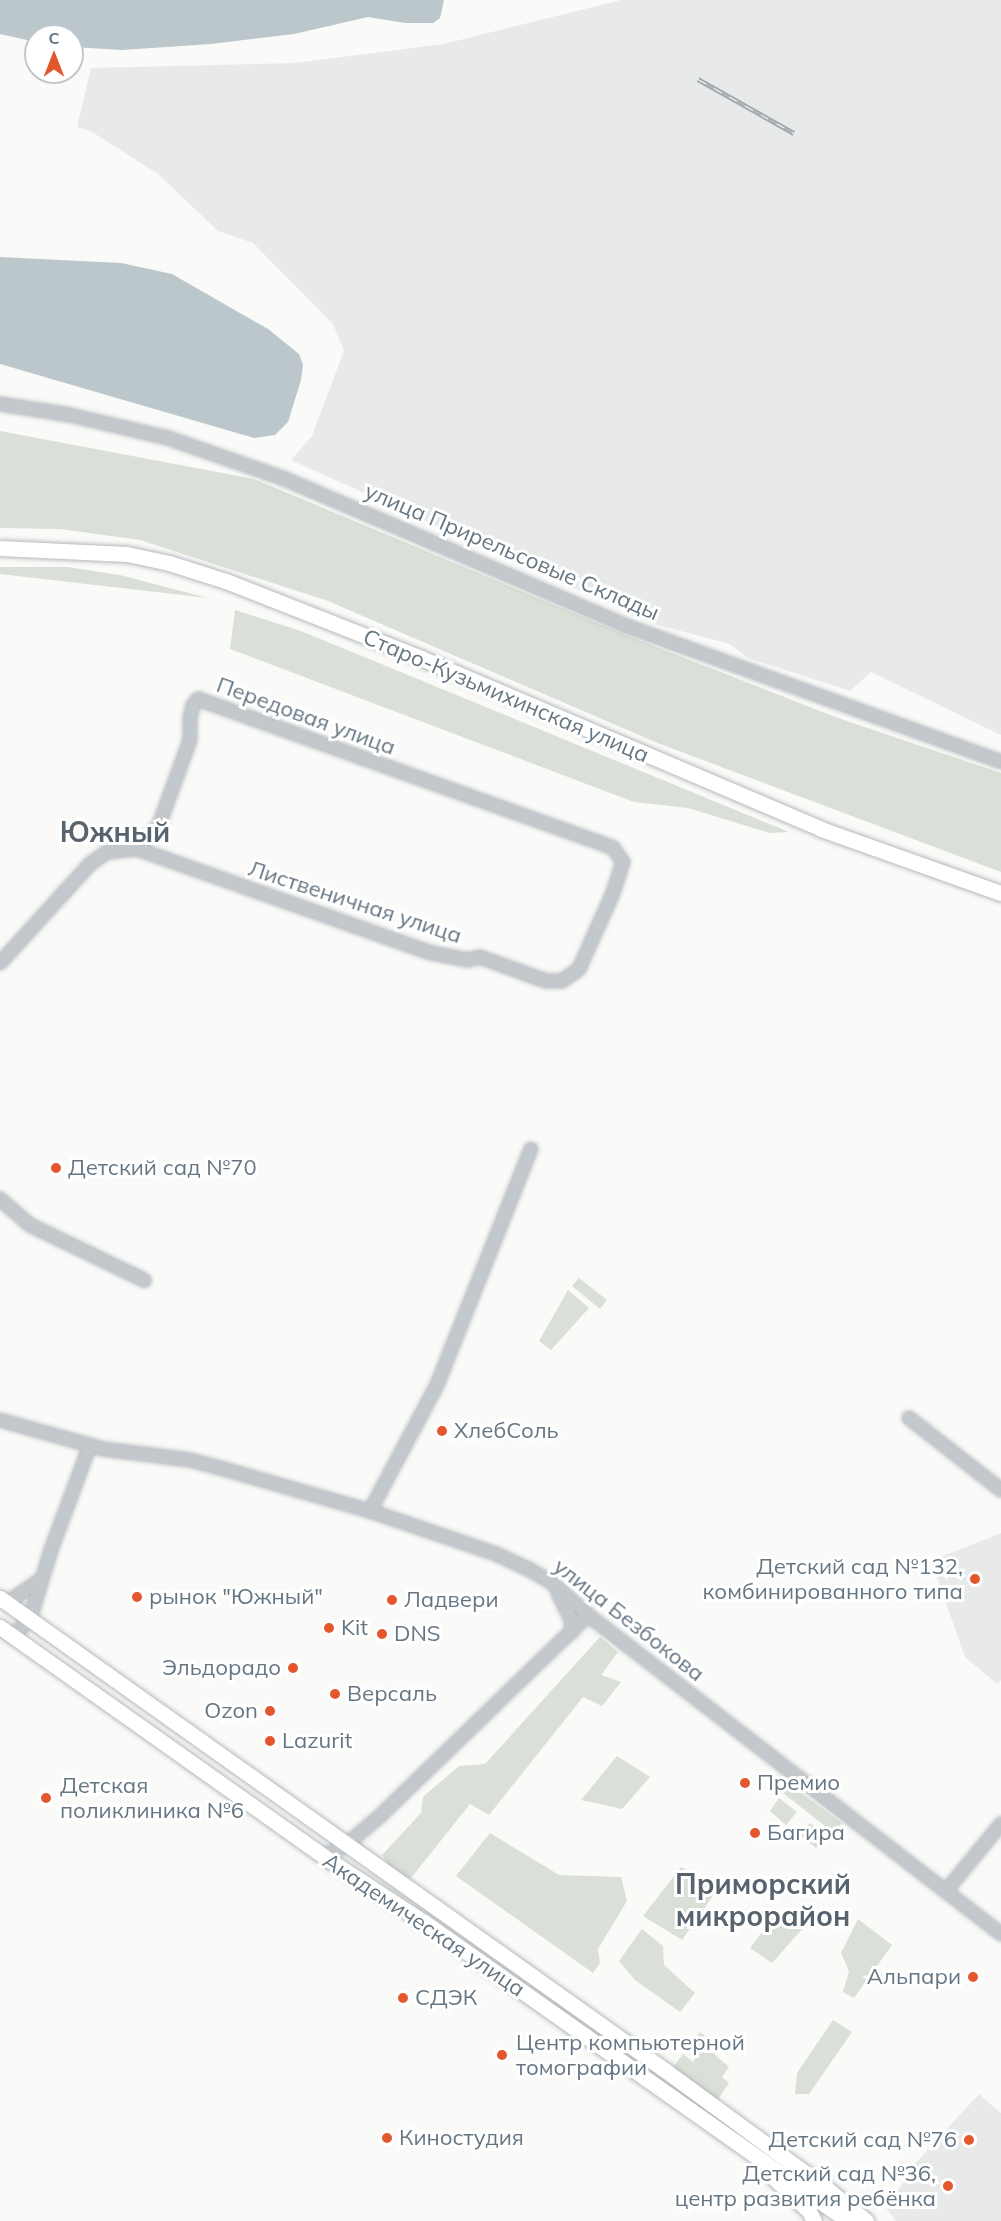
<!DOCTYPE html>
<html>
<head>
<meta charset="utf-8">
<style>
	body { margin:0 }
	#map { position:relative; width:1001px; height:2221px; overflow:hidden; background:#fafaf8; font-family:Mulish,sans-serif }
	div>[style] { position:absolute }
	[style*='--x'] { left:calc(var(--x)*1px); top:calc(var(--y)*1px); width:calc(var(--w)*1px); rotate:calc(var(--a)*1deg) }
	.built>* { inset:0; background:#e8e9e9 }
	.green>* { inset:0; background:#dadfd7 }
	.water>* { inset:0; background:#bbc7cb }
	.roads { filter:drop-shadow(0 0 2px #b5babe) drop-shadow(0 0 2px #b5babe) }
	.minor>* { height:12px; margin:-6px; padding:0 6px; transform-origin:6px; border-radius:6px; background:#c3c8cc }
	.major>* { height:15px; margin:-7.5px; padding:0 7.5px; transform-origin:7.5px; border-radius:7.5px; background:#fff }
	.rail>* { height:5px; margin-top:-2.5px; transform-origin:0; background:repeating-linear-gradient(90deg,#fff 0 9px,#a2aab0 0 18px); box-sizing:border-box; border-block:2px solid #a2aab0 }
	.dots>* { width:16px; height:16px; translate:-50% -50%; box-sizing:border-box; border:3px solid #fff; border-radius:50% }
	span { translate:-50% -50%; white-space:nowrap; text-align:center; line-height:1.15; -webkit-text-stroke:6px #fff; paint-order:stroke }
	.street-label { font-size:22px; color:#657683 }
	.poi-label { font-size:22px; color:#657683 }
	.left { translate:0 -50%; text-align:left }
	.right { translate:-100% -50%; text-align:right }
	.district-label { font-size:28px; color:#57646e; font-weight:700 }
	.north { position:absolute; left:24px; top:24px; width:60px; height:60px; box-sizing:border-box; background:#fff; border:2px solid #c1c8cd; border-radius:50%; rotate:0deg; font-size:16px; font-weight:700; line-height:24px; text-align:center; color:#657683 }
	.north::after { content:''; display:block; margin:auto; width:21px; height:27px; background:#e4572e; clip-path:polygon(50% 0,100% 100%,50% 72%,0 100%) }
</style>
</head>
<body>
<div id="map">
	<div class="built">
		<div style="clip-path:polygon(621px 0,1001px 0,1001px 735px,871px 672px,850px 691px,748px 658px,730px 644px,654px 624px,291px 460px,312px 436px,344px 351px,333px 324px,253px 243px,218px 231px,158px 174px,92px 132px,77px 127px,91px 68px,295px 63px,444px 44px)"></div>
		<div style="clip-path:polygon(1001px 1533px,1001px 1680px,997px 1684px,965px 1657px,931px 1561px)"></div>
		<div style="clip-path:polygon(979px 2094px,1001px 2113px,1001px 2221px,896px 2221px,887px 2209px,913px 2166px)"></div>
	</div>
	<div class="green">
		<div style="clip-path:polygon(0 431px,254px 479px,626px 635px,838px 718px,1001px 773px,1001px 872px,655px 742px,328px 601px,140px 540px,60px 529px,0 528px)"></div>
		<div style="clip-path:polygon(0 567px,67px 567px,120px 575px,208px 598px,0 574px)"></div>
		<div style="clip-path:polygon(235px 610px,301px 631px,789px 832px,770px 833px,688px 808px,634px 802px,230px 649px)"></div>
		<div style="clip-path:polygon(579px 1278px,607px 1300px,600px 1309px,572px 1286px)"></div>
		<div style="clip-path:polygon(568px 1290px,589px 1308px,551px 1350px,539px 1341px)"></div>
		<div style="clip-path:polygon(600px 1637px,618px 1652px,601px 1675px,621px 1682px,602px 1706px,583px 1697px,489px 1815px,470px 1804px,411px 1878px,396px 1877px,382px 1855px,421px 1813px,423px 1797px,459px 1766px,485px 1764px)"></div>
		<div style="clip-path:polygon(617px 1756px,650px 1777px,622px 1809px,581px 1800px)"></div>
		<div style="clip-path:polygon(789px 1784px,842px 1823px,834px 1833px,783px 1793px)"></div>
		<div style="clip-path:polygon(779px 1798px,797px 1812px,786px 1825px,770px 1811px)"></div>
		<div style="clip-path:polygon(810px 1823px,829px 1838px,816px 1848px,800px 1835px)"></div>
		<div style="clip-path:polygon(490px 1833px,559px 1875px,621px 1877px,627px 1901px,598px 1949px,600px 1963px,593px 1973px,456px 1876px)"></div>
		<div style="clip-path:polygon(681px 1867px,719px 1887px,682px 1940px,643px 1916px)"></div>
		<div style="clip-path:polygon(778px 1911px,803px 1928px,772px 1963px,750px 1948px)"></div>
		<div style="clip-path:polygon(858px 1919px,892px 1945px,854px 1998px,843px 1992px,849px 1971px,841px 1953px)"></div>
		<div style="clip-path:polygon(642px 1929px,663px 1946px,664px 1965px,695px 1993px,680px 2012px,635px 1980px,619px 1961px)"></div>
		<div style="clip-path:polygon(833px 2020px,852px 2032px,809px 2094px,795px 2094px,797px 2073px)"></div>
		<div style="clip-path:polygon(700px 2032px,719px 2047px,714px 2054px,729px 2067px,722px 2077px,729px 2083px,717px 2101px,671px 2070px,683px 2054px,693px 2062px,701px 2050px,695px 2039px)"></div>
	</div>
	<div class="water">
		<div style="clip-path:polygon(0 0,444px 0,440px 18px,433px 23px,405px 23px,368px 17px,294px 34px,211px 44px,122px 50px,72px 47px,72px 36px,36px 36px,36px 42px,0 34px)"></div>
		<div style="clip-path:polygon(0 257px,121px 263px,172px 274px,268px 329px,299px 354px,303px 365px,301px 380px,288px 422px,275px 435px,254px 438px,0 364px)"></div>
	</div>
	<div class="roads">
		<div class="minor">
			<div style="--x:0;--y:404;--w:71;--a:8.9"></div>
			<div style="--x:70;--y:415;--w:101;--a:13.2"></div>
			<div style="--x:168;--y:438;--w:124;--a:19.3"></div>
			<div style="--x:285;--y:479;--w:374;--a:23.3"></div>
			<div style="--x:629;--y:627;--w:396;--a:19.9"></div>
			<div style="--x:0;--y:963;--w:134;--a:-47.7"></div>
			<div style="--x:90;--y:864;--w:21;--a:-35"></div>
			<div style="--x:107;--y:852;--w:30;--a:-6"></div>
			<div style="--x:137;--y:849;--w:33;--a:-47"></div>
			<div style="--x:159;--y:825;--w:90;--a:-70"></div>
			<div style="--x:190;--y:740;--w:22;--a:-90"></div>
			<div style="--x:190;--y:718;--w:13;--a:-77"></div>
			<div style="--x:193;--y:705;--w:8;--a:-50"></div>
			<div style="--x:198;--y:699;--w:441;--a:19.7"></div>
			<div style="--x:613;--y:848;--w:17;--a:54"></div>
			<div style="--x:623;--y:862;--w:33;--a:108"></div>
			<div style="--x:613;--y:893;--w:83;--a:114.1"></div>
			<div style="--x:579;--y:969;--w:21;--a:145"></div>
			<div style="--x:562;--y:981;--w:16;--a:180"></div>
			<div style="--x:546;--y:981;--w:70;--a:-160"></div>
			<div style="--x:480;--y:957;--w:12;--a:166"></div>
			<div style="--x:468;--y:960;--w:38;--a:-169"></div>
			<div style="--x:431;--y:953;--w:312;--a:-160.5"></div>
			<div style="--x:0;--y:1199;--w:40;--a:41"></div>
			<div style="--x:30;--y:1225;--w:127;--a:25.8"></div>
			<div style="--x:909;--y:1418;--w:117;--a:38"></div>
			<div style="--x:0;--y:1420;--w:107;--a:15.7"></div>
			<div style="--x:103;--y:1449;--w:88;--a:7.2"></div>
			<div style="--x:190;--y:1460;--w:31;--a:15"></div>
			<div style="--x:220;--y:1468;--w:156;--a:16"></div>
			<div style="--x:370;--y:1511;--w:133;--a:18.8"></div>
			<div style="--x:496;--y:1554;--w:38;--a:25"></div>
			<div style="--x:530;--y:1570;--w:24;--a:30"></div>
			<div style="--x:551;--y:1582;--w:50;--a:41.7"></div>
			<div style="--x:588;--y:1615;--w:522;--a:37.68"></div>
			<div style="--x:370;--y:1511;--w:143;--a:-62"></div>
			<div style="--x:437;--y:1385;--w:254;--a:-68.3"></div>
			<div style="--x:558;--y:1593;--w:30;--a:64"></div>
			<div style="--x:571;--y:1620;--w:12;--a:85"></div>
			<div style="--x:7;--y:1603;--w:40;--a:-34.9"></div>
			<div style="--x:12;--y:1637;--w:25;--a:-45"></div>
			<div style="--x:30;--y:1619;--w:72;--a:-73.1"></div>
			<div style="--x:51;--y:1550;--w:112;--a:-69.6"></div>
			<div style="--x:323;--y:1856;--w:24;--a:-24"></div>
			<div style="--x:345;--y:1846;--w:48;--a:-40.7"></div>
			<div style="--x:381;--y:1815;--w:288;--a:-44"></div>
			<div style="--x:946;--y:1891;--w:87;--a:-50.6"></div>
		</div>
		<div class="major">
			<div style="--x:0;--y:548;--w:127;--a:2.7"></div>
			<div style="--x:127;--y:554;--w:43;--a:12.1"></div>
			<div style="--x:169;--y:563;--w:60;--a:17.5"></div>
			<div style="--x:226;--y:581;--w:210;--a:21.5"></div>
			<div style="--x:421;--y:658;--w:435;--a:23.1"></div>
			<div style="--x:821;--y:829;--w:191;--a:19.6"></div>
			<div style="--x:0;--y:1598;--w:817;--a:35.38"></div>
			<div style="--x:666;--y:2071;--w:198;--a:36.2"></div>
			<div style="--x:826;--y:2188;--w:52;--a:39.5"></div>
			<div style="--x:0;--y:1627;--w:396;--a:35.3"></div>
			<div style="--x:323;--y:1856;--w:121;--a:33.2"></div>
			<div style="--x:424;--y:1922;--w:519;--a:35.19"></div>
			<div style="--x:774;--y:2178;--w:48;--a:43.3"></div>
			<div style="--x:809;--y:2211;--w:11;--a:63"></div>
		</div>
	</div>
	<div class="rail">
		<div style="--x:698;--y:79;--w:110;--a:29.4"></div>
	</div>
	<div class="dots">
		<div style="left:56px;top:1168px;background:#e4572e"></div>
		<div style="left:442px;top:1431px;background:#e4572e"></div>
		<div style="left:975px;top:1579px;background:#e4572e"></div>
		<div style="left:137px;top:1597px;background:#e4572e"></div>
		<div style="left:392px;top:1600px;background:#e4572e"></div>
		<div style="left:329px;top:1628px;background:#e4572e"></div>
		<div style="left:382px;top:1634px;background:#e4572e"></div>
		<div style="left:293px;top:1668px;background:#e4572e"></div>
		<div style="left:335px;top:1694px;background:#e4572e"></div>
		<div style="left:270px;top:1711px;background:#e4572e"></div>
		<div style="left:270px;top:1741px;background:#e4572e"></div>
		<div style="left:745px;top:1783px;background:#e4572e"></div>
		<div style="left:46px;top:1798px;background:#e4572e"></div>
		<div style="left:755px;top:1833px;background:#e4572e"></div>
		<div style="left:973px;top:1977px;background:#e4572e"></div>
		<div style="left:403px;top:1998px;background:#e4572e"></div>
		<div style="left:502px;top:2055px;background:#e4572e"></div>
		<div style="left:387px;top:2138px;background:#e4572e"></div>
		<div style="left:969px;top:2140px;background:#e4572e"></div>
		<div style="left:948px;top:2186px;background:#e4572e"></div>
	</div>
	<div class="street-label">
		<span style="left:512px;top:552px;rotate:23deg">улица Прирельсовые Склады</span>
		<span style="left:506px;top:696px;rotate:23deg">Старо-Кузьмихинская улица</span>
		<span style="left:306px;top:716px;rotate:20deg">Передовая улица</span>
		<span style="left:355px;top:902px;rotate:18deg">Лиственичная улица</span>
		<span style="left:629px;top:1620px;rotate:38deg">улица Безбокова</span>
		<span style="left:424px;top:1925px;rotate:34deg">Академическая улица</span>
	</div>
	<div class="poi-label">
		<span class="left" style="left:68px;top:1168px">Детский сад №70</span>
		<span class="left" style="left:454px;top:1431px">ХлебСоль</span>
		<span class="right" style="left:963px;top:1579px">Детский сад №132,<br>комбинированного типа</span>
		<span class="left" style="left:149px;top:1597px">рынок "Южный"</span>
		<span class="left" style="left:404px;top:1600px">Ладвери</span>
		<span class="left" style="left:341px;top:1628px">Kit</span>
		<span class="left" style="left:394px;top:1634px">DNS</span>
		<span class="right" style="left:281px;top:1668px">Эльдорадо</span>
		<span class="left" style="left:347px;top:1694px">Версаль</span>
		<span class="right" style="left:258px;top:1711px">Ozon</span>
		<span class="left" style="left:282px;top:1741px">Lazurit</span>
		<span class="left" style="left:757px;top:1783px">Премио</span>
		<span class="left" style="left:60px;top:1798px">Детская<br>поликлиника №6</span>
		<span class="left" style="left:767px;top:1833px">Багира</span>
		<span class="right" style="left:961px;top:1977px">Альпари</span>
		<span class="left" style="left:415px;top:1998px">СДЭК</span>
		<span class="left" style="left:516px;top:2055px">Центр компьютерной<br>томографии</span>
		<span class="left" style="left:399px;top:2138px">Киностудия</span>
		<span class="right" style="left:957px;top:2140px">Детский сад №76</span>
		<span class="right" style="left:936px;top:2186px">Детский сад №36,<br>центр развития ребёнка</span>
	</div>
	<div class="district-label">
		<span style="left:115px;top:832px">Южный</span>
		<span style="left:763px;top:1900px">Приморский<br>микрорайон</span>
	</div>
	<div class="north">С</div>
</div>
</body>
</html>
